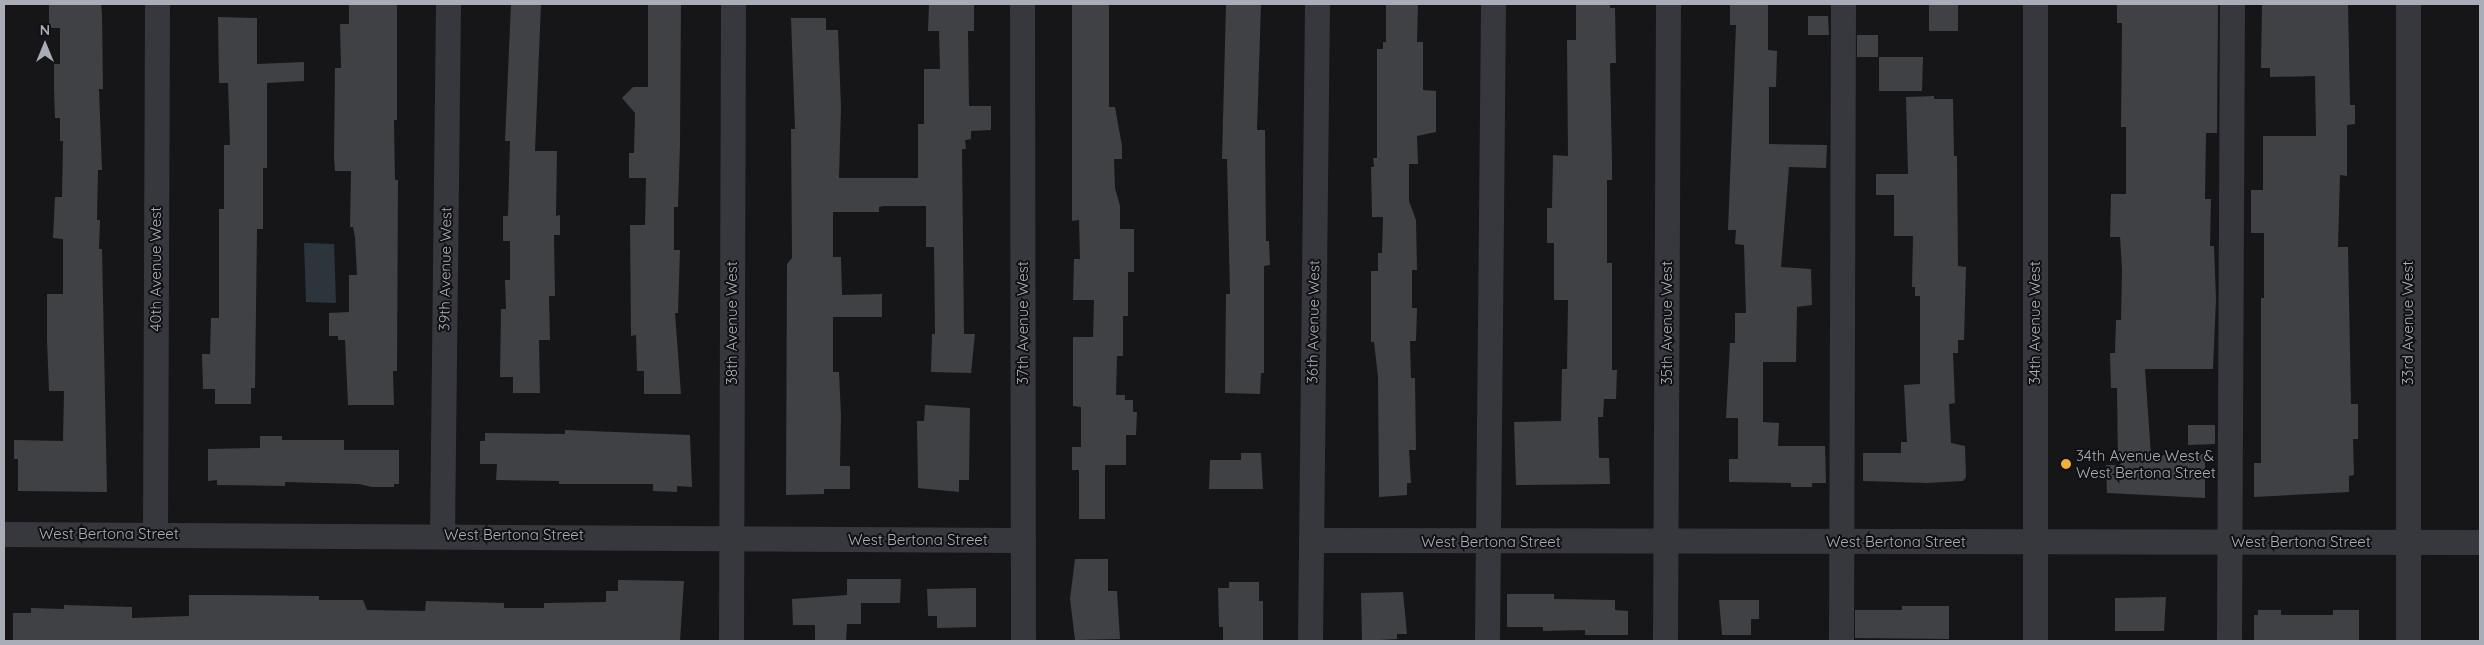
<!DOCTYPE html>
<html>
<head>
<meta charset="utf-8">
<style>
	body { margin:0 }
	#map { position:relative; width:2484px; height:645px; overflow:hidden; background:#161618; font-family:Quicksand,sans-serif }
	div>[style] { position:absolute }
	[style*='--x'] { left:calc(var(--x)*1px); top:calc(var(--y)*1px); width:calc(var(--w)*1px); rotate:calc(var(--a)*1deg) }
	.water>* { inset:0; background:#2c353c }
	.building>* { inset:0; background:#404145 }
	.minor>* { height:25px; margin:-12.5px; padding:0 12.5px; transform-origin:12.5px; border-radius:12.5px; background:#37383d }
	.dots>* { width:14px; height:14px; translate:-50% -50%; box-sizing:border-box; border:2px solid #111113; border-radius:50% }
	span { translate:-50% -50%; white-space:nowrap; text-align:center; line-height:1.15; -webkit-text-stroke:4px #111113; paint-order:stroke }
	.street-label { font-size:15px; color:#a8adb8 }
	.poi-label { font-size:15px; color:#a8adb8 }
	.left { translate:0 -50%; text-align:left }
	.frame { position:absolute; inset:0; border:5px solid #a8adb8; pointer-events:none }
	.north { position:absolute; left:20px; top:20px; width:50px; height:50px; -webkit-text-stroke:4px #111113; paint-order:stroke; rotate:0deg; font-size:14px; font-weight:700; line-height:20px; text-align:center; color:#a8adb8 }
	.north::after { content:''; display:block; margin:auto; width:18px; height:22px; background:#a8adb8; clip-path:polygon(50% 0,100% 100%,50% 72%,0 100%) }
</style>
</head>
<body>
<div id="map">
	<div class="water">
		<div style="clip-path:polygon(304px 243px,334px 244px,336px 303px,306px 302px)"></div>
	</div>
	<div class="building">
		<div style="clip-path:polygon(49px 4px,101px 4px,102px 15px,103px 89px,99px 89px,102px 170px,98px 170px,97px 220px,100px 220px,99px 249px,102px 249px,107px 492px,18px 491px,18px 459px,14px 459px,14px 440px,63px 441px,64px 391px,49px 391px,47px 340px,47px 294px,63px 294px,63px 239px,53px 238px,55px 197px,62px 197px,63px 141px,60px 141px,60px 118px,55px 118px,54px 89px,54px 64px,60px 64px,60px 28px,49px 28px)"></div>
		<div style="clip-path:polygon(349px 4px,397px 4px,397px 120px,394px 120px,395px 180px,398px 180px,397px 371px,393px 371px,394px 405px,348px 405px,345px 340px,338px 340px,338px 336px,329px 336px,329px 313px,349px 312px,349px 275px,357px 275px,355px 237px,353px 227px,350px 227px,351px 171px,335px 171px,334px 158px,335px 68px,341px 68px,340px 24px,349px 24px)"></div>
		<div style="clip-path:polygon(511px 4px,541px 4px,535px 151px,557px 151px,556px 216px,560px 215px,560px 235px,554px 235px,555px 296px,549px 296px,550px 340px,539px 340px,540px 393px,513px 393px,513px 377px,500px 377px,501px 309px,506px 309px,505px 280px,510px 280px,510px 241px,503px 241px,503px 216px,508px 216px,510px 141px,505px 141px)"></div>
		<div style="clip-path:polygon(648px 4px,681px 4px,680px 144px,678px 207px,674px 207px,674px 250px,680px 250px,678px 313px,675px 313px,681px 394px,644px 394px,644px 371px,637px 371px,636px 335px,631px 336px,630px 225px,645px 225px,646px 178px,629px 178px,629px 153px,634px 153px,635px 113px,622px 98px,633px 87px,648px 87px)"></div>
		<div style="clip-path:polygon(929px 4px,974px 4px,974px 31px,968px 31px,969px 106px,991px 106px,991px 130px,971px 131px,971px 139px,965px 140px,966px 149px,962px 149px,964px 334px,975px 334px,971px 373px,931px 372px,932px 334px,935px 334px,934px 247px,926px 247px,926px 206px,883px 206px,879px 207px,879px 212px,833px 212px,833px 257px,841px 257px,842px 295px,882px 294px,882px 317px,833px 317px,833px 372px,839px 372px,841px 415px,840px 466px,850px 466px,850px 489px,824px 489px,824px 494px,786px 495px,787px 264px,792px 258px,791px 129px,795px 129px,791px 18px,826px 18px,826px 30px,838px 30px,841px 107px,839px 178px,918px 178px,918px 124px,924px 124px,924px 69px,940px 69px,939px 31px,928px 31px)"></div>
		<div style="clip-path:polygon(1072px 4px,1109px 4px,1109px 107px,1115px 107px,1122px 146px,1122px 159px,1114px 159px,1115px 188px,1120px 206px,1120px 229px,1134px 229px,1134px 272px,1128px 272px,1128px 316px,1123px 316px,1123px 356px,1117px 356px,1116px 395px,1125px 395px,1125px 400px,1133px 400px,1133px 412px,1137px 412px,1136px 435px,1126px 435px,1126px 465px,1105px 465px,1105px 519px,1079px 519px,1079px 470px,1072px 470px,1072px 447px,1081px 447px,1081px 407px,1073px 406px,1073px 337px,1093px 337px,1094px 300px,1073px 300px,1074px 259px,1080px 259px,1079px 220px,1072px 221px)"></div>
		<div style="clip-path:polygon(1226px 4px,1261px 4px,1257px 130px,1265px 130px,1266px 241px,1269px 241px,1270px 265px,1264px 266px,1264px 373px,1261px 373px,1260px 394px,1225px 393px,1226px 294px,1230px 294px,1227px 159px,1222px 159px)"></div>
		<div style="clip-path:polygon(1386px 4px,1418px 4px,1417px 42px,1423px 42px,1423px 90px,1436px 91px,1436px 132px,1417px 136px,1418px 164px,1409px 164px,1409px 201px,1416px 220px,1417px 270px,1412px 270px,1412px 308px,1417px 308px,1416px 341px,1410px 341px,1411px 378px,1415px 378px,1416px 450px,1409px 450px,1411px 483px,1407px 483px,1407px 495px,1379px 497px,1378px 377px,1374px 342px,1371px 342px,1371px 271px,1378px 271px,1378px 253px,1382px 253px,1383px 217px,1372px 217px,1371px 167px,1374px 167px,1373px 158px,1377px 158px,1377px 49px,1383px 49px,1383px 42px,1386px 42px)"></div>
		<div style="clip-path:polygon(1576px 4px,1610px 4px,1610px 8px,1615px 8px,1616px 63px,1610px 63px,1612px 162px,1612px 180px,1607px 180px,1607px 263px,1612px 263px,1612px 370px,1617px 370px,1616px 399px,1604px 399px,1603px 417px,1598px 417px,1599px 458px,1609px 458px,1610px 484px,1516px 485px,1514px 422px,1561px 421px,1562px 369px,1567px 369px,1568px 300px,1554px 300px,1554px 243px,1547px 243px,1547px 208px,1552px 208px,1553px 155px,1568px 156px,1567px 40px,1576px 40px)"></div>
		<div style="clip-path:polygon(1730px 4px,1768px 4px,1768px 50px,1777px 51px,1776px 87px,1769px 87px,1769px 144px,1827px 145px,1826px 168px,1789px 167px,1781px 267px,1811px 269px,1812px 305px,1797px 307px,1796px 362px,1763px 362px,1763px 422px,1779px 423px,1778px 446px,1825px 446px,1826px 483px,1812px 483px,1812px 487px,1791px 487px,1791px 483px,1729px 482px,1729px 459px,1738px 459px,1738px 418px,1726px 418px,1730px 343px,1735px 343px,1735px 313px,1746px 313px,1744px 245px,1735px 244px,1736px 230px,1728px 230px,1736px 25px,1730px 25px)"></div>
		<div style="clip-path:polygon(1929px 4px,1958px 4px,1958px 31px,1929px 31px)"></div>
		<div style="clip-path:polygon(2117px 4px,2218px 4px,2217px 133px,2206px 133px,2205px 199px,2211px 199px,2210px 246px,2214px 246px,2216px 299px,2213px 369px,2145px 369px,2151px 455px,2205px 454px,2205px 498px,2107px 493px,2106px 465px,2118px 465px,2117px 388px,2111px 388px,2110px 353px,2115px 353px,2116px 320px,2121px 320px,2122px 269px,2120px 237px,2110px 237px,2111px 194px,2126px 194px,2126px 127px,2121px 127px,2122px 23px,2117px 23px)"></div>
		<div style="clip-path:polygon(2262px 4px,2348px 4px,2350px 105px,2355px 105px,2355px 124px,2347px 125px,2347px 176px,2340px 175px,2338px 247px,2348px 247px,2351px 404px,2358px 404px,2358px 439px,2353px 439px,2354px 475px,2349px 476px,2349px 492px,2254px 497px,2254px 463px,2261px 463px,2261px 298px,2264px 298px,2264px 233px,2251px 233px,2251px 190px,2263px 190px,2263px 136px,2316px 136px,2315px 76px,2270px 77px,2270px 68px,2261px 68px)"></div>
		<div style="clip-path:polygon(1808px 16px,1828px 16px,1829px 35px,1808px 35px)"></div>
		<div style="clip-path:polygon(218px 17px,257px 18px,257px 64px,304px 62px,304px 81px,267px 83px,267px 168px,263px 168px,263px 229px,257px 229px,255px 388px,251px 388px,251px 404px,215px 404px,215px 389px,203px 389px,202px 354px,210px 354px,211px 318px,219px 318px,219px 209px,224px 209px,224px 145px,230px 145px,228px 83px,219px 83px)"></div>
		<div style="clip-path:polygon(1857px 35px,1878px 35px,1878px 57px,1857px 57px)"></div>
		<div style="clip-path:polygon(1879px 57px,1923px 57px,1922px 91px,1879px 91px)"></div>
		<div style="clip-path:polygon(1934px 96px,1934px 99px,1953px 99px,1954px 156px,1957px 156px,1958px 266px,1966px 267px,1964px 340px,1958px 340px,1958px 353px,1953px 353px,1955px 403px,1949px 404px,1951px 443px,1965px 446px,1966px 477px,1963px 481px,1927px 483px,1863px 481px,1863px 453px,1901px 453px,1901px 442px,1907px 442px,1904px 385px,1920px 384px,1920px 296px,1915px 296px,1915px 287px,1912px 287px,1913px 236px,1894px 236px,1894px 195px,1876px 195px,1876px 174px,1908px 174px,1906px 97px)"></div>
		<div style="clip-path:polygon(925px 405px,970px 408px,969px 480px,959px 480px,959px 492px,918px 488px,917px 421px,924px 421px)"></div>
		<div style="clip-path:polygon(2188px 425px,2215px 425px,2215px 444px,2188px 445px)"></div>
		<div style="clip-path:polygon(565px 430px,690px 435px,692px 487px,677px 486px,677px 492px,653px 491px,653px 484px,559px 484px,559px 481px,496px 480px,497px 464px,480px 464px,480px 441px,485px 441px,485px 433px,565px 434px)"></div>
		<div style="clip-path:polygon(260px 436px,282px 436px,282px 440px,344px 440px,344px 450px,399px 450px,399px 484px,394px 484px,394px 487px,372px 487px,359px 484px,285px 482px,285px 486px,217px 485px,217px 480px,208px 481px,208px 449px,260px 448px)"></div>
		<div style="clip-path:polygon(1241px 453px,1261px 453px,1263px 489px,1209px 489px,1210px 460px,1241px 460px)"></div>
		<div style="clip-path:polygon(1075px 559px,1108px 559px,1108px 591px,1117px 591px,1120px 639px,1075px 640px,1070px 599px)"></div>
		<div style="clip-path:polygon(847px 579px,901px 579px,900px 603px,861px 603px,861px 624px,847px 624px,846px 641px,815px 641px,815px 625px,793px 625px,792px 599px,847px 595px)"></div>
		<div style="clip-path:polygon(618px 580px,684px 581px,680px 641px,13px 641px,13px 613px,31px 613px,31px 608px,64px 609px,64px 605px,132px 607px,132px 618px,189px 616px,189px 595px,220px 595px,319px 596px,319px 600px,363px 600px,367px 610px,425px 611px,426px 601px,504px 603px,504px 608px,544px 608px,544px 603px,606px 602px,606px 591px,618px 591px)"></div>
		<div style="clip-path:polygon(1229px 582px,1259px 582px,1259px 601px,1263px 601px,1263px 641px,1223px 641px,1223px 627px,1219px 627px,1218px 588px,1229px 588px)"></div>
		<div style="clip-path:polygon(976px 588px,976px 627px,937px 628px,937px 616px,928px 616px,927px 589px)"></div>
		<div style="clip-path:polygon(1403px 592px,1407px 634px,1397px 634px,1397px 639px,1362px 641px,1361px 593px)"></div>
		<div style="clip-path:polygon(1507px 594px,1554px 594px,1554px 599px,1615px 600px,1615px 610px,1628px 611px,1628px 635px,1585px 635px,1585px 630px,1543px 631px,1543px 627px,1507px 627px)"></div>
		<div style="clip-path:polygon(2166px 597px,2164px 631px,2115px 631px,2115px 598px)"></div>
		<div style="clip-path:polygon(1719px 600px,1759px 600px,1759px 619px,1751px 619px,1751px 635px,1722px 635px)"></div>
		<div style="clip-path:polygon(1902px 606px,1949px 606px,1949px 639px,1855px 638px,1855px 610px,1902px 610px)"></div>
		<div style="clip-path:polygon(2258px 610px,2281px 610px,2281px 615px,2333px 615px,2333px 610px,2359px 610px,2359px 641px,2254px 641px,2254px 615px,2258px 615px)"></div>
	</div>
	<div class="minor">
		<div style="--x:1022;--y:4;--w:637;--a:89.91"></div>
		<div style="--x:2035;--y:4;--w:637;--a:90"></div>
		<div style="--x:2408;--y:4;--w:637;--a:90"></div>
		<div style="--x:4;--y:534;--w:1019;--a:0.34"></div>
		<div style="--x:155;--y:534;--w:530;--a:-89.78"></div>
		<div style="--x:442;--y:534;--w:530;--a:-89.35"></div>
		<div style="--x:1311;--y:540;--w:1169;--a:0.1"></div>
		<div style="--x:731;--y:641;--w:637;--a:-89.82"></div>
		<div style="--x:1310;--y:641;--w:637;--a:-89.37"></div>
		<div style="--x:1487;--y:641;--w:637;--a:-89.46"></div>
		<div style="--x:1665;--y:641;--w:637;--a:-89.73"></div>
		<div style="--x:1841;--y:641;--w:637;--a:-89.82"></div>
		<div style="--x:2229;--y:641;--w:637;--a:-89.73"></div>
	</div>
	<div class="dots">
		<div style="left:2066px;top:464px;background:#f2b134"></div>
	</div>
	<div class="street-label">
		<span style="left:156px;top:269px;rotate:-90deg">40th Avenue West</span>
		<span style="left:445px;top:269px;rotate:-89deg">39th Avenue West</span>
		<span style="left:1313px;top:322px;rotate:-89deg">36th Avenue West</span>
		<span style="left:732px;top:323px;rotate:-90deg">38th Avenue West</span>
		<span style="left:1023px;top:323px;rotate:-90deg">37th Avenue West</span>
		<span style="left:1667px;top:323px;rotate:-90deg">35th Avenue West</span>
		<span style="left:2035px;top:323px;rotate:-90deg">34th Avenue West</span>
		<span style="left:2408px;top:323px;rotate:-90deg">33rd Avenue West</span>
		<span style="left:109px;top:534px">West Bertona Street</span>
		<span style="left:514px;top:535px">West Bertona Street</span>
		<span style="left:918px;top:540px">West Bertona Street</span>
		<span style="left:1491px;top:542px">West Bertona Street</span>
		<span style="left:1896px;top:542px">West Bertona Street</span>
		<span style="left:2301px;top:542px">West Bertona Street</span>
	</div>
	<div class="poi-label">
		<span class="left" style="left:2076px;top:464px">34th Avenue West &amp;<br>West Bertona Street</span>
	</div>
	<div class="frame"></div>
	<div class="north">N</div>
</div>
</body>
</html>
